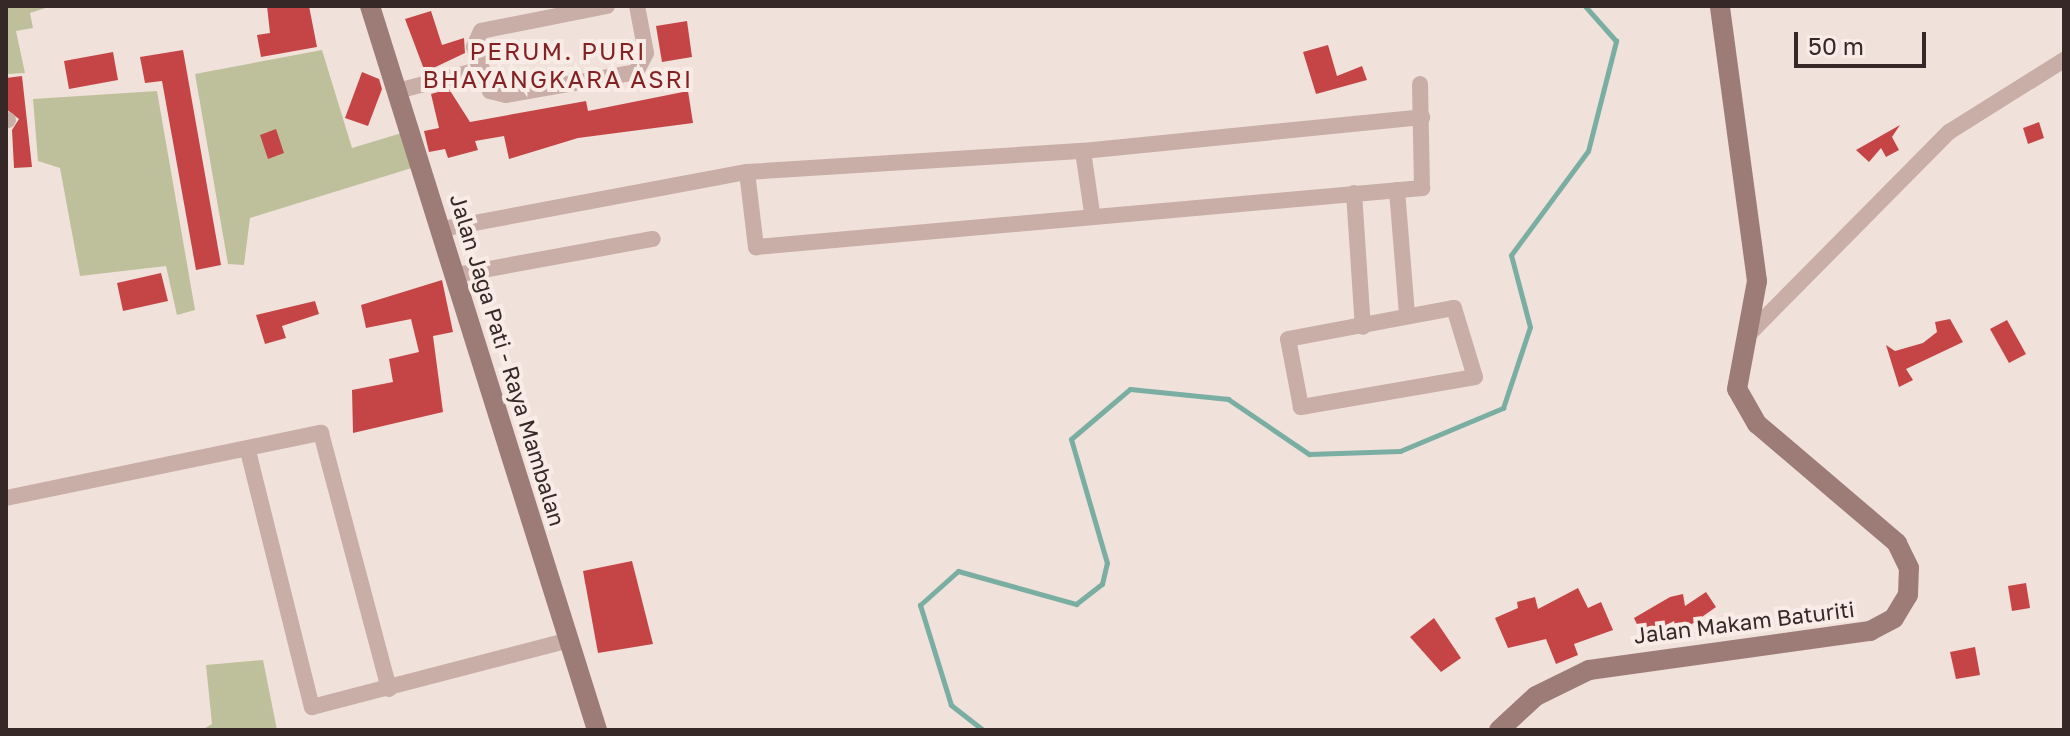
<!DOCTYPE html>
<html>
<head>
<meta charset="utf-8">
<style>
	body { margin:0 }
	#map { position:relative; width:2070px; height:736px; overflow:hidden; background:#f1e1db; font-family:"Golos Text",sans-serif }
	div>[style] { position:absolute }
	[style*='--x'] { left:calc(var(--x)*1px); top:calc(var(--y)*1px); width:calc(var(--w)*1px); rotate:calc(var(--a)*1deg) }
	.green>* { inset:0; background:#bec09b }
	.stream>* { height:5px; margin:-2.5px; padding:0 2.5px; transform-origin:2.5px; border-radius:2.5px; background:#7aaea3 }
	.building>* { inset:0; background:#c54547 }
	.street>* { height:16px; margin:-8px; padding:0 8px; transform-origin:8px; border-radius:8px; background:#c9aea7 }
	.secondary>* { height:20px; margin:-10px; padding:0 10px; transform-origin:10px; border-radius:10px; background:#9d7c78 }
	span { translate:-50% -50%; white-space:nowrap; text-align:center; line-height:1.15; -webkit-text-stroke:8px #f9ece7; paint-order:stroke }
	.street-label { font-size:22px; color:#362827 }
	.neighbourhood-label { font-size:24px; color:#842123; letter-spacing:2px }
	.frame { position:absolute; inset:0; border:8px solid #362827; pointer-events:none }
	.scale { position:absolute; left:1794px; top:32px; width:132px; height:36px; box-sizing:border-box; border:4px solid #362827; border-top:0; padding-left:10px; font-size:24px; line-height:28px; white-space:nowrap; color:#362827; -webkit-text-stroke:6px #f9ece7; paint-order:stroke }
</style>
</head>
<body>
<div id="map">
	<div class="green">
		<div style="clip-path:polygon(6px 6px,52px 6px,30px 13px,33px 28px,16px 31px,25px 73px,6px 74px)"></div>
		<div style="clip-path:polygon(322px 50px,352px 148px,405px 132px,415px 167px,250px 218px,244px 265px,228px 264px,195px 74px)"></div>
		<div style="clip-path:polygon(157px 91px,195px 310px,177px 315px,166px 266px,80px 276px,60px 168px,38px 161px,33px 99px)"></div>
		<div style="clip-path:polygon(263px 660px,277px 730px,202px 730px,212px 724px,206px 665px)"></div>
	</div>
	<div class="stream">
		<div style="--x:983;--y:730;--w:41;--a:-142"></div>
		<div style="--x:951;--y:705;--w:105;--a:-107.2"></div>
		<div style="--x:920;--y:605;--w:51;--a:-41.8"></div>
		<div style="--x:958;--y:571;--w:123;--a:15.6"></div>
		<div style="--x:1076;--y:604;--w:33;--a:-38"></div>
		<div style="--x:1102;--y:584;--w:22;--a:-77"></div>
		<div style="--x:1107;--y:563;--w:129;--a:-106.2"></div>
		<div style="--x:1071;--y:439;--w:77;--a:-40.3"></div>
		<div style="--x:1130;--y:389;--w:99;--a:5.8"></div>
		<div style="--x:1228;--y:399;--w:98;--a:34.2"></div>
		<div style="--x:1309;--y:454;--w:91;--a:-1.9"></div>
		<div style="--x:1400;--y:451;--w:112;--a:-22.7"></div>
		<div style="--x:1503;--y:408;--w:85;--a:-71.6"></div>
		<div style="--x:1530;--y:327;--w:74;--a:-104.8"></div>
		<div style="--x:1511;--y:255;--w:129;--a:-53.5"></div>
		<div style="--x:1588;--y:151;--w:114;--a:-75.7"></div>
		<div style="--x:1616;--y:41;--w:47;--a:-131.5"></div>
	</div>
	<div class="building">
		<div style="clip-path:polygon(267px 6px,309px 6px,317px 47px,261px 57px,257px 35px,270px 33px)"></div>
		<div style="clip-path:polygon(431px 11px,442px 45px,464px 38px,465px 53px,425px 72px,405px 19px)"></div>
		<div style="clip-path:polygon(687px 21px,692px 57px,662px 62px,656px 26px)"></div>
		<div style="clip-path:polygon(1328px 45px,1337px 76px,1362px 66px,1367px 80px,1316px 94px,1303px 52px)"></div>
		<div style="clip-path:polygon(183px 50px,221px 265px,196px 270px,162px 81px,145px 83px,140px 57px)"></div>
		<div style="clip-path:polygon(113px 52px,118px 80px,69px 89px,64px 61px)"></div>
		<div style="clip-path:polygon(362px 72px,379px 79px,382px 89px,368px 126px,345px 118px)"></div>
		<div style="clip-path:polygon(22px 76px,32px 167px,14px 168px,12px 130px,19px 119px,6px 109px,6px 78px)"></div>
		<div style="clip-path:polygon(449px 89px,470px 122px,586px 101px,588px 111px,688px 91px,693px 123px,578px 138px,509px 159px,504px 136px,475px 141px,478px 150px,448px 158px,445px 149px,429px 152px,424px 131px,439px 128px,431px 94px)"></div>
		<div style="clip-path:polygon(2039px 122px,2044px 138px,2028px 144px,2023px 128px)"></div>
		<div style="clip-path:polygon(1900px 125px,1892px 137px,1899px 150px,1886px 157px,1881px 148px,1869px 162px,1856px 150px)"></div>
		<div style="clip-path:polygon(276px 129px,284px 153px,268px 159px,260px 135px)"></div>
		<div style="clip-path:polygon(161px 273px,168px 301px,123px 311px,117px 283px)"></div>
		<div style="clip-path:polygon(442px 280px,453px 332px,433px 336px,443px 412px,353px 433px,352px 390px,393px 382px,389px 359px,419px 352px,411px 319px,366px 328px,361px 305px)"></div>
		<div style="clip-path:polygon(315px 301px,319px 314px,282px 326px,286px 338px,265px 344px,256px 315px)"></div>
		<div style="clip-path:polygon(1950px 319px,1963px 342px,1906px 369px,1913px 380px,1899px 387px,1886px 345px,1895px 351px,1923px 343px,1937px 332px,1935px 322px)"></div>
		<div style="clip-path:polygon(2007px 320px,2026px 354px,2009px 363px,1990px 329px)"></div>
		<div style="clip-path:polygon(632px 561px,653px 644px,598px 653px,583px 571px)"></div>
		<div style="clip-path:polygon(2026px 583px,2030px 608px,2012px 611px,2008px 586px)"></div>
		<div style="clip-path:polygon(1578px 588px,1588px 608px,1601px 602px,1613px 630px,1574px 644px,1578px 655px,1556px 664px,1546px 639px,1508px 648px,1495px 618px,1518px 608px,1517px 602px,1535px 597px,1538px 609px)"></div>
		<div style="clip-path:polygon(1706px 592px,1716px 607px,1689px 626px,1690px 633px,1677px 635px,1674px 621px,1643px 637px,1634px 618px,1670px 597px,1683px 594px,1685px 606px)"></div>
		<div style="clip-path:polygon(1434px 618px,1461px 658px,1441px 672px,1410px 637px)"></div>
		<div style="clip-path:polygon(1975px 647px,1980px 675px,1956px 679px,1950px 652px)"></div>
	</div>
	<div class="street">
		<div style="--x:607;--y:6;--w:128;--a:168.8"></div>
		<div style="--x:481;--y:31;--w:17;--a:114"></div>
		<div style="--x:474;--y:47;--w:47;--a:70"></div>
		<div style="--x:490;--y:91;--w:16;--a:14"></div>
		<div style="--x:506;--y:95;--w:132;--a:-10"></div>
		<div style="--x:636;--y:72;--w:21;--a:-62"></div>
		<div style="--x:646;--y:53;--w:48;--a:-100.8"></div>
		<div style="--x:401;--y:90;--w:81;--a:-14.4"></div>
		<div style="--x:6;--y:120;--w:2;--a:0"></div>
		<div style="--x:1083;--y:151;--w:63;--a:81.7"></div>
		<div style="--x:747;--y:172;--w:76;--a:83.2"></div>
		<div style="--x:756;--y:247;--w:669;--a:-5.06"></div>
		<div style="--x:1422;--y:188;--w:104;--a:-91.1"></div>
		<div style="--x:1397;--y:190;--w:125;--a:85.4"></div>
		<div style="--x:1354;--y:193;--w:134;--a:86.2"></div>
		<div style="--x:442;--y:229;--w:310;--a:-10.6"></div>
		<div style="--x:747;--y:172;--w:337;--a:-3.6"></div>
		<div style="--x:1083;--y:151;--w:341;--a:-5.7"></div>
		<div style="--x:456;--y:275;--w:200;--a:-10.4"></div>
		<div style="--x:1454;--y:308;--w:72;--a:73.1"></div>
		<div style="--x:1475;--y:377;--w:177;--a:170.2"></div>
		<div style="--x:1301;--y:407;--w:69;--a:-100.8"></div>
		<div style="--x:1288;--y:339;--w:169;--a:-10.6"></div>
		<div style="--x:1745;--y:338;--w:290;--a:-45.3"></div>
		<div style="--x:1949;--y:132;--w:136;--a:-32.1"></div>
		<div style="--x:248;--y:451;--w:264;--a:76"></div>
		<div style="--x:312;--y:707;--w:267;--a:-14.6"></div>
		<div style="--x:6;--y:498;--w:322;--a:-11.7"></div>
		<div style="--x:321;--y:433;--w:265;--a:75.1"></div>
	</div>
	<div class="secondary">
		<div style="--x:370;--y:6;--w:759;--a:72.59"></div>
		<div style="--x:1499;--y:730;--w:50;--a:-42.6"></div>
		<div style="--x:1536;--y:696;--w:59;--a:-26.1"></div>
		<div style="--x:1589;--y:670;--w:284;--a:-7.9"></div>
		<div style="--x:1870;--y:631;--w:27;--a:-28"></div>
		<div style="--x:1894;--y:618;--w:27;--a:-59"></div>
		<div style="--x:1908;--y:595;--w:27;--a:-88"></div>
		<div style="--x:1909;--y:568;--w:28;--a:-116"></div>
		<div style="--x:1897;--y:543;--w:184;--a:-139.6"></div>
		<div style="--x:1757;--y:424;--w:40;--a:-119.7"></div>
		<div style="--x:1737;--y:389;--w:110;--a:-79.5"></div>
		<div style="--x:1757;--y:281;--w:277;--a:-97.7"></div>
	</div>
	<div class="street-label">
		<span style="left:508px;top:360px;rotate:73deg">Jalan Jaga Pati - Raya Mambalan</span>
		<span style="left:1744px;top:622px;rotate:-7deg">Jalan Makam Baturiti</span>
	</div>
	<div class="neighbourhood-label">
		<span style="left:558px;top:65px">PERUM. PURI<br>BHAYANGKARA ASRI</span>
	</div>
	<div class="frame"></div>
	<div class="scale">50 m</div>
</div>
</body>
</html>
